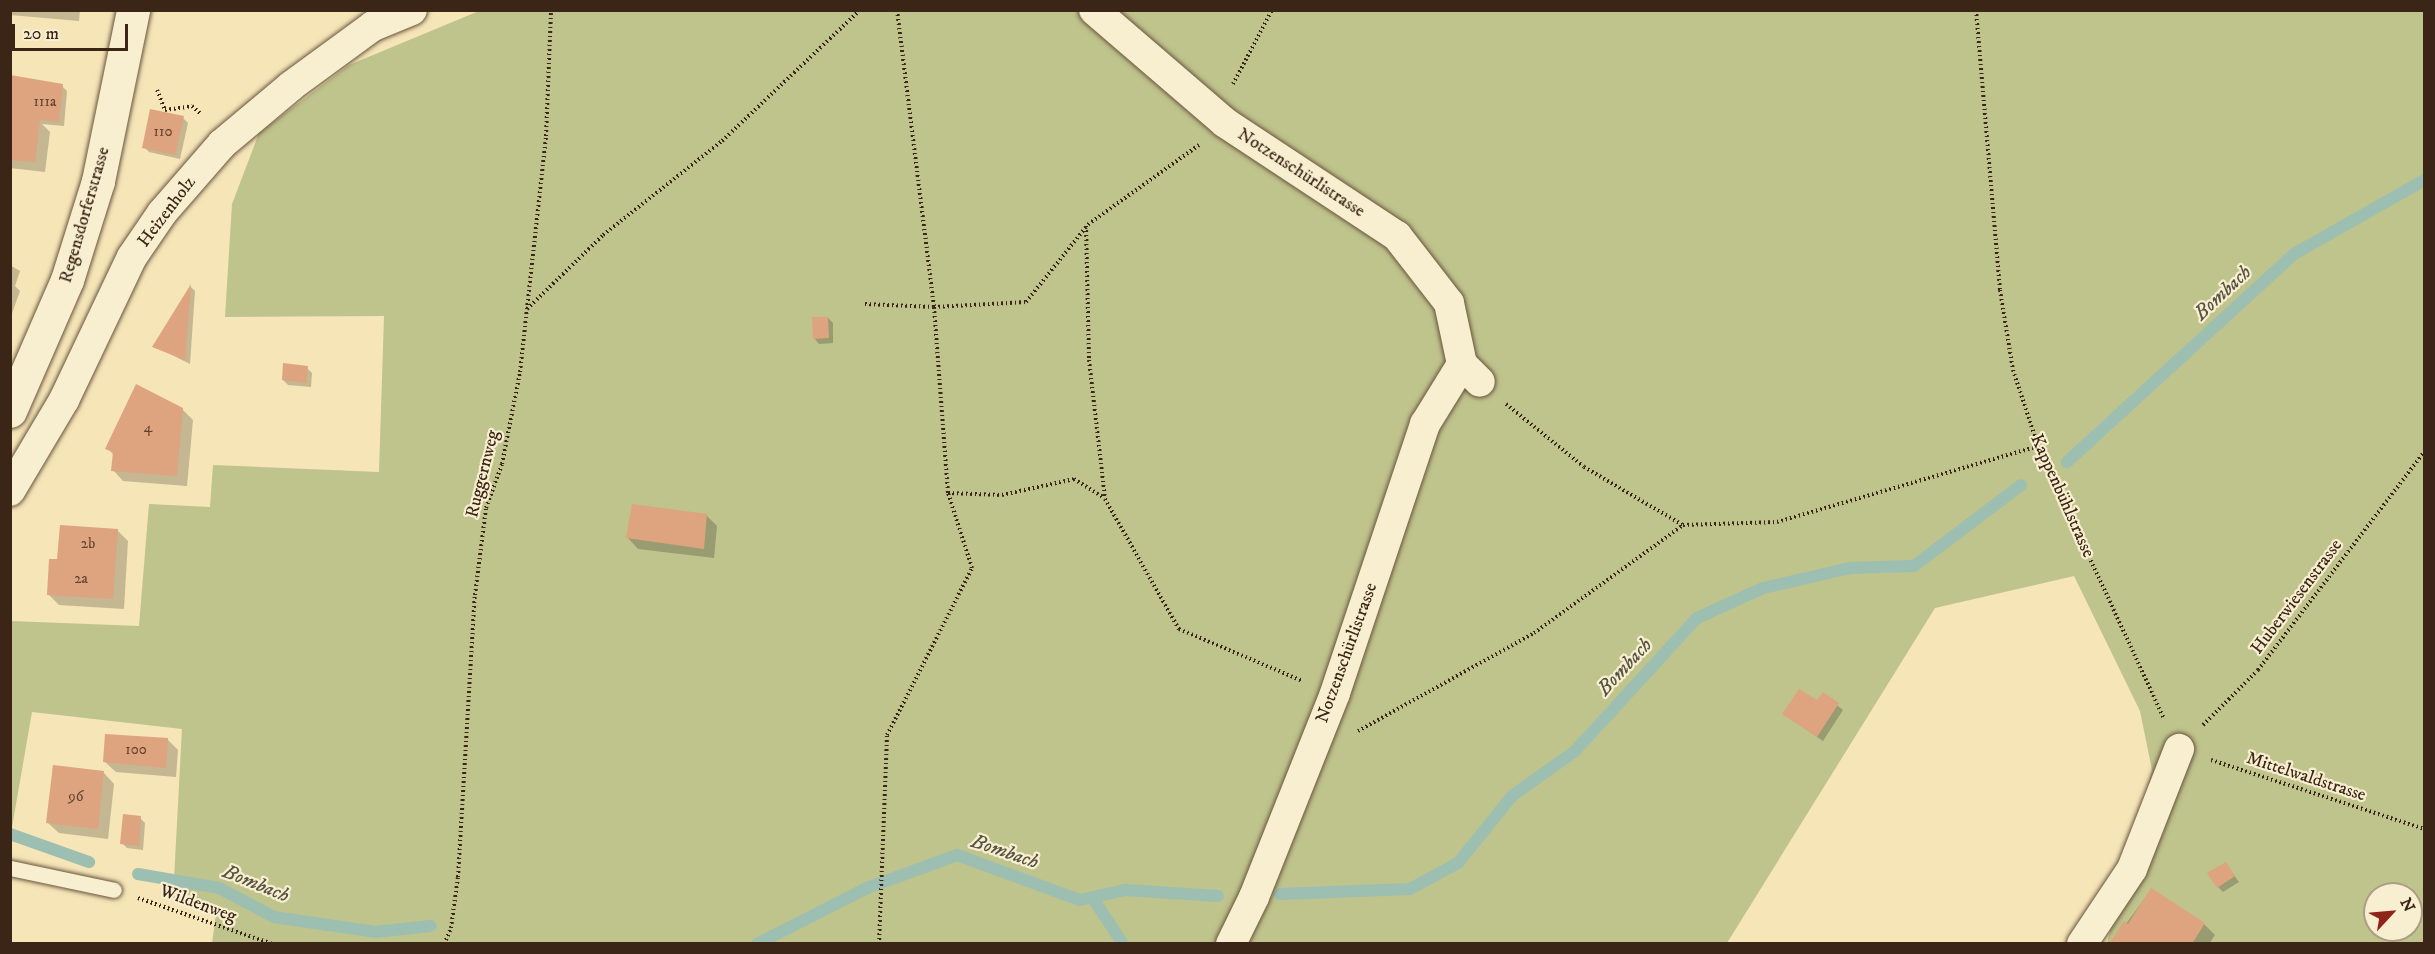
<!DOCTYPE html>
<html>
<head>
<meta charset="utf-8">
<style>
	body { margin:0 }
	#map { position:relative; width:2435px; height:954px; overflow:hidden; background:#f5e5b7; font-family:"IM FELL DW Pica",serif }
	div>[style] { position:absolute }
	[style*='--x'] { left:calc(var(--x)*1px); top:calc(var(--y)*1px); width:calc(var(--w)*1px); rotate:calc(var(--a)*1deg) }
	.green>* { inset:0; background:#bfc38c }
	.shadow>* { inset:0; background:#0003 }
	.stream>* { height:12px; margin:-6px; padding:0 6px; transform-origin:6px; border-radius:6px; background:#9cbfb1 }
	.building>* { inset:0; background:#dea37f }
	.path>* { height:4px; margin-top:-2px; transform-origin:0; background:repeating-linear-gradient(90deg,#3a2516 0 1.5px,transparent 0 4.5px) }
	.roads { filter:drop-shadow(0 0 2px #69553e) drop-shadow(0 0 2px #69553e) }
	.lane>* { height:15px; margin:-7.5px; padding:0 7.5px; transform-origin:7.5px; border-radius:7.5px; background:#f8eed0 }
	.street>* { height:30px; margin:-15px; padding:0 15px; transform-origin:15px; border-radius:15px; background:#f8eed0 }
	.secondary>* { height:33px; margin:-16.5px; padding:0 16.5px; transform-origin:16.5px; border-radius:16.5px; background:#f8eed0 }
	span { translate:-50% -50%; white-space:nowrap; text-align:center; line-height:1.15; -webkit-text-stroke:4.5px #f8eed0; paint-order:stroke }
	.number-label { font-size:15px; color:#634430 }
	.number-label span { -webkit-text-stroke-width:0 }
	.street-label { font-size:18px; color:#3a2516 }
	.water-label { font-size:20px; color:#575344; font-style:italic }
	.frame { position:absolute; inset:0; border:12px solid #3a2516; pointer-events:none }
	.north { position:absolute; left:2363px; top:882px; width:60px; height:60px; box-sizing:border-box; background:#f8eed0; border:2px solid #ac9e86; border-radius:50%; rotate:64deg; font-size:16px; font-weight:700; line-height:24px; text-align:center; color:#3a2516 }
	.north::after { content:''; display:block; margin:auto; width:21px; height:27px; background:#8f2418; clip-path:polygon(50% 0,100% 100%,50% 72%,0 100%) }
	.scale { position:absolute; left:12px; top:24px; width:116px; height:27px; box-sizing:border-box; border:3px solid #3a2516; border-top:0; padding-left:8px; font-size:18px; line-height:21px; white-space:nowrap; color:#3a2516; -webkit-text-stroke:4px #f8eed0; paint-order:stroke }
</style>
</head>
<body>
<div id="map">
	<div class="green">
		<div style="clip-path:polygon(evenodd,479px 11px,2424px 11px,2424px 943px,2107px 943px,2152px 770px,2140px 711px,2074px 576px,1935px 608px,1727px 943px,212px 943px,216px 914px,173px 898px,182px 729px,32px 712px,11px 833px,11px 621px,139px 626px,149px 504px,210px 507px,213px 465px,379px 472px,384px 316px,225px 317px,232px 204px,259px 133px,349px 65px,479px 11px,2375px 894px,2411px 894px,2411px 930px,2375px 930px,2375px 894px)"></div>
	</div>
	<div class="shadow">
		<div style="clip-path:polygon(10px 10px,80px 10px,79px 21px,10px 15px)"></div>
		<div style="clip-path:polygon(10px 77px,62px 86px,67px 91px,64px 126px,42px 124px,50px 132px,45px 172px,10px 168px)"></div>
		<div style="clip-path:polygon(183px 118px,188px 123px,180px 159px,149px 152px,144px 147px)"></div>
		<div style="clip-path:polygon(10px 265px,20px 271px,15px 286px,20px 291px,10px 319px)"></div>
		<div style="clip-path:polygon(191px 287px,195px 291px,190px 364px,154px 346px)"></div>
		<div style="clip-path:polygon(828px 318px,833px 323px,833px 343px,819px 344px,814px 338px)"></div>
		<div style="clip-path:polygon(307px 368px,312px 373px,311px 387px,288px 385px,283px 380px)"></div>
		<div style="clip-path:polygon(182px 409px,193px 420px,187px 486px,123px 481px,113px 470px,114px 455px,107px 448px)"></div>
		<div style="clip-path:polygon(706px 515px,717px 526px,714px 558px,638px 549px,628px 538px)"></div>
		<div style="clip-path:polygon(117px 530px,128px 541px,124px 609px,59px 605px,48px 594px,59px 561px)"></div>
		<div style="clip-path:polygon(1823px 694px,1843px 710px,1823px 741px,1789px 718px,1818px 702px)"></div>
		<div style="clip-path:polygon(168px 740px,178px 750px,176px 777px,116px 772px,105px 762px)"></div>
		<div style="clip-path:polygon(104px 773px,114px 784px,108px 839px,59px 833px,48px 823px)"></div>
		<div style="clip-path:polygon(140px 818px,145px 823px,143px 850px,127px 848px,122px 843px)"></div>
		<div style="clip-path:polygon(2225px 863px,2239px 882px,2223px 892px,2218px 887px)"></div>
		<div style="clip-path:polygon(2151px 890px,2204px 924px,2215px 935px,2209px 944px,2111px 944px)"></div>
	</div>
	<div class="stream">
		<div style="--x:2067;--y:462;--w:308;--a:-42.5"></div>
		<div style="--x:2294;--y:254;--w:150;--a:-29.6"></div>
		<div style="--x:10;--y:834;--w:84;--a:19.5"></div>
		<div style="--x:138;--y:874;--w:82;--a:9.8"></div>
		<div style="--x:219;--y:888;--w:62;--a:27.8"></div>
		<div style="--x:274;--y:917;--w:102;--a:8.4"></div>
		<div style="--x:375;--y:932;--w:56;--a:-6.1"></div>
		<div style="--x:1280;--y:894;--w:130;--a:-2.2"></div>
		<div style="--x:1410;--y:889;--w:55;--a:-28.4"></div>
		<div style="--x:1458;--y:863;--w:86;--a:-51.1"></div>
		<div style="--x:1512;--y:796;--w:77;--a:-35.5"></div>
		<div style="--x:1575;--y:751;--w:180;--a:-47.5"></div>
		<div style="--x:1697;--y:618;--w:72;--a:-24.4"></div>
		<div style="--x:1763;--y:588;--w:89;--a:-12.9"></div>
		<div style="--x:1850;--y:568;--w:64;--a:-1.8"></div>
		<div style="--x:1914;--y:566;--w:134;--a:-37.1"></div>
		<div style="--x:1092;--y:897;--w:56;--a:56.6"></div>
		<div style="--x:757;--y:944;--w:123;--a:-27"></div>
		<div style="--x:867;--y:888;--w:96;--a:-20.1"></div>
		<div style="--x:957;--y:855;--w:131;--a:20.1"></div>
		<div style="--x:1080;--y:900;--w:46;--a:-12.5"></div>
		<div style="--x:1125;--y:890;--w:93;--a:3.7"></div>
	</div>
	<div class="building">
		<div style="clip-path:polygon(10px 75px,63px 84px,59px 122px,40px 120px,35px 162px,10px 160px)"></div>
		<div style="clip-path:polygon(150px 109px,184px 116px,175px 155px,142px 148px)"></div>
		<div style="clip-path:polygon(191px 284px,185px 360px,152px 347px)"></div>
		<div style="clip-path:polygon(812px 317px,828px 317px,829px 338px,813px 339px)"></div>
		<div style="clip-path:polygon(283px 363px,308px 366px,306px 383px,282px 380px)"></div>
		<div style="clip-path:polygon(136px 384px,183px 408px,177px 476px,111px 471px,113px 452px,105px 449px)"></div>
		<div style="clip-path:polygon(632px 504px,707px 514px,704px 549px,626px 538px)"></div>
		<div style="clip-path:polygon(60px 525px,118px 529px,113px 599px,47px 595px,49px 559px,57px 559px)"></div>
		<div style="clip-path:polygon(1799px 689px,1817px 700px,1823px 692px,1839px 703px,1817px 737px,1782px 714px)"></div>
		<div style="clip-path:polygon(105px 734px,168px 738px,166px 768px,103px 762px)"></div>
		<div style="clip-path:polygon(53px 765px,104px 771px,98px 829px,46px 823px)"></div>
		<div style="clip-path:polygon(123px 814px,141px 816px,139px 846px,120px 844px)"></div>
		<div style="clip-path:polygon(2226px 862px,2235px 876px,2217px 888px,2207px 873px)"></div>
		<div style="clip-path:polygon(2151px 888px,2205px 923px,2192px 944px,2109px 944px,2124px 921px,2128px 924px)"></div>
	</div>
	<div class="path">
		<div style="--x:897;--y:10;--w:299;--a:82.9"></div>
		<div style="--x:934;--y:307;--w:187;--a:85.7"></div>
		<div style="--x:1976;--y:10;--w:281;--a:85.1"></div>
		<div style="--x:2000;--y:290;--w:81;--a:80.8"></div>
		<div style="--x:2013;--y:370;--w:80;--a:71.8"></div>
		<div style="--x:2038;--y:446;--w:301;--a:65.2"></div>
		<div style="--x:1233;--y:84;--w:84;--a:-62.2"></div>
		<div style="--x:157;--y:90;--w:22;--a:68"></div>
		<div style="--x:165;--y:110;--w:27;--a:-8"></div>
		<div style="--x:192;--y:106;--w:12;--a:42"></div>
		<div style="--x:1199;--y:145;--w:139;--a:144.4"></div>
		<div style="--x:1086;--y:226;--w:134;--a:88.7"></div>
		<div style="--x:1089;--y:360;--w:140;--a:83.4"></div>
		<div style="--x:1105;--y:499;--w:150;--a:60.4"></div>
		<div style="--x:1179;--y:629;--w:134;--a:22.8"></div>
		<div style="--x:865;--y:304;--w:69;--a:2.5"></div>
		<div style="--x:934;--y:307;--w:92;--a:-3.1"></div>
		<div style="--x:1026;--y:302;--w:96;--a:-51.3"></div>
		<div style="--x:527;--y:309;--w:106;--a:-44.2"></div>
		<div style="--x:603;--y:235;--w:152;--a:-38.3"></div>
		<div style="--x:722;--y:141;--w:190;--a:-43.5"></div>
		<div style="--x:1506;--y:404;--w:100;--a:38.9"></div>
		<div style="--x:1584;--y:467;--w:115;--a:30.4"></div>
		<div style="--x:1683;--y:525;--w:94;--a:-1.8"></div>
		<div style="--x:1777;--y:522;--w:272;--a:-16.2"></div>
		<div style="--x:2203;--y:725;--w:78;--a:-45"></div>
		<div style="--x:2258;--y:670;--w:274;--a:-52.7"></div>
		<div style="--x:1358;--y:731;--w:201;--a:-29.1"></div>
		<div style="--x:1534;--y:633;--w:184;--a:-35.9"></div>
		<div style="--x:2211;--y:760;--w:224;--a:17.9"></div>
		<div style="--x:138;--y:898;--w:142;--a:18.9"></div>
		<div style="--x:444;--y:944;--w:17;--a:-66"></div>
		<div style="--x:451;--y:928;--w:51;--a:-82.2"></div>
		<div style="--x:458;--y:877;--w:283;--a:-86.6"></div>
		<div style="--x:475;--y:595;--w:88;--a:-82.8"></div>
		<div style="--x:486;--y:508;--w:47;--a:-70"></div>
		<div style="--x:502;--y:464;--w:94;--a:-78.9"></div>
		<div style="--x:520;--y:372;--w:237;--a:-83.7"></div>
		<div style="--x:546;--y:136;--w:126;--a:-87.7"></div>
		<div style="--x:879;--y:944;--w:209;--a:-87.8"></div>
		<div style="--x:887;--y:735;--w:187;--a:-63"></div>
		<div style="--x:972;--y:568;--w:79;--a:-107.7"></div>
		<div style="--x:948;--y:493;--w:54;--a:2.1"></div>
		<div style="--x:1002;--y:495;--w:74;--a:-12.5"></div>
		<div style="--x:1074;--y:479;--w:36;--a:32"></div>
	</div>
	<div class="roads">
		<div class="lane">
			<div style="--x:10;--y:868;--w:106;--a:11.9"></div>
		</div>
		<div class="street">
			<div style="--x:1094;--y:10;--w:172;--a:40.7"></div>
			<div style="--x:1224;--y:122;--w:207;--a:33.4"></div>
			<div style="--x:1397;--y:236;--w:85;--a:52.2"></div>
			<div style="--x:1449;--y:303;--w:62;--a:78"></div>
			<div style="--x:1462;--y:364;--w:25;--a:45"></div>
			<div style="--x:10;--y:491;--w:106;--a:-59.3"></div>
			<div style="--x:64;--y:400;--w:158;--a:-64.6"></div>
			<div style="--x:132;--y:257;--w:53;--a:-55.7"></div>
			<div style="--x:162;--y:213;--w:91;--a:-49"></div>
			<div style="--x:222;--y:144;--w:90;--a:-40"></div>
			<div style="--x:291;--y:86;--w:102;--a:-36.2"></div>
			<div style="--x:373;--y:26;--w:42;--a:-22.3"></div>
			<div style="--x:1231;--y:944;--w:52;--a:-63.9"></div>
			<div style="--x:1254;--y:897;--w:219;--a:-68.3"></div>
			<div style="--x:1335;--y:693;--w:284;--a:-71.5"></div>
			<div style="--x:1425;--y:424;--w:70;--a:-58.3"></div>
			<div style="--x:2082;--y:944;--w:90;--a:-56.3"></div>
			<div style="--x:2132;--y:869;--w:129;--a:-68.6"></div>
		</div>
		<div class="secondary">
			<div style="--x:10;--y:411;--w:143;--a:-66.5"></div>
			<div style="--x:67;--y:280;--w:104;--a:-72.6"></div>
			<div style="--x:98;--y:181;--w:175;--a:-78.4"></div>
		</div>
	</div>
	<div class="number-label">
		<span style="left:45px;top:102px">111a</span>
		<span style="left:163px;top:132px">110</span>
		<span style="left:148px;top:428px">4</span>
		<span style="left:88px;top:544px">2b</span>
		<span style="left:81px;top:579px">2a</span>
		<span style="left:136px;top:750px">100</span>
		<span style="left:76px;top:797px">96</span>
	</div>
	<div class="street-label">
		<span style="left:1301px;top:173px;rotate:33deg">Notzenschürlistrasse</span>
		<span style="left:167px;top:212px;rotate:-53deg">Heizenholz</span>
		<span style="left:85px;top:215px;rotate:-74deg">Regensdorferstrasse</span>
		<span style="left:483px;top:474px;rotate:-76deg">Ruggernweg</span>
		<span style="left:2062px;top:496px;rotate:66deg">Kappenbühlstrasse</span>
		<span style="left:2297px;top:597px;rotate:-53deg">Huberwiesenstrasse</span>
		<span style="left:1347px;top:653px;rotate:-70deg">Notzenschürlistrasse</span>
		<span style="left:2306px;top:777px;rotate:18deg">Mittelwaldstrasse</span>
		<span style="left:198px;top:904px;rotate:20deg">Wildenweg</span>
	</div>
	<div class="water-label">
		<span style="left:2223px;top:293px;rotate:-43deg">Bombach</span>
		<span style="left:1625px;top:667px;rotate:-47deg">Bombach</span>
		<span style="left:1005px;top:852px;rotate:19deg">Bombach</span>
		<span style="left:256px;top:884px;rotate:22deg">Bombach</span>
	</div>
	<div class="frame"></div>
	<div class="north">N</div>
	<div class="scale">20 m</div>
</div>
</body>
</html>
